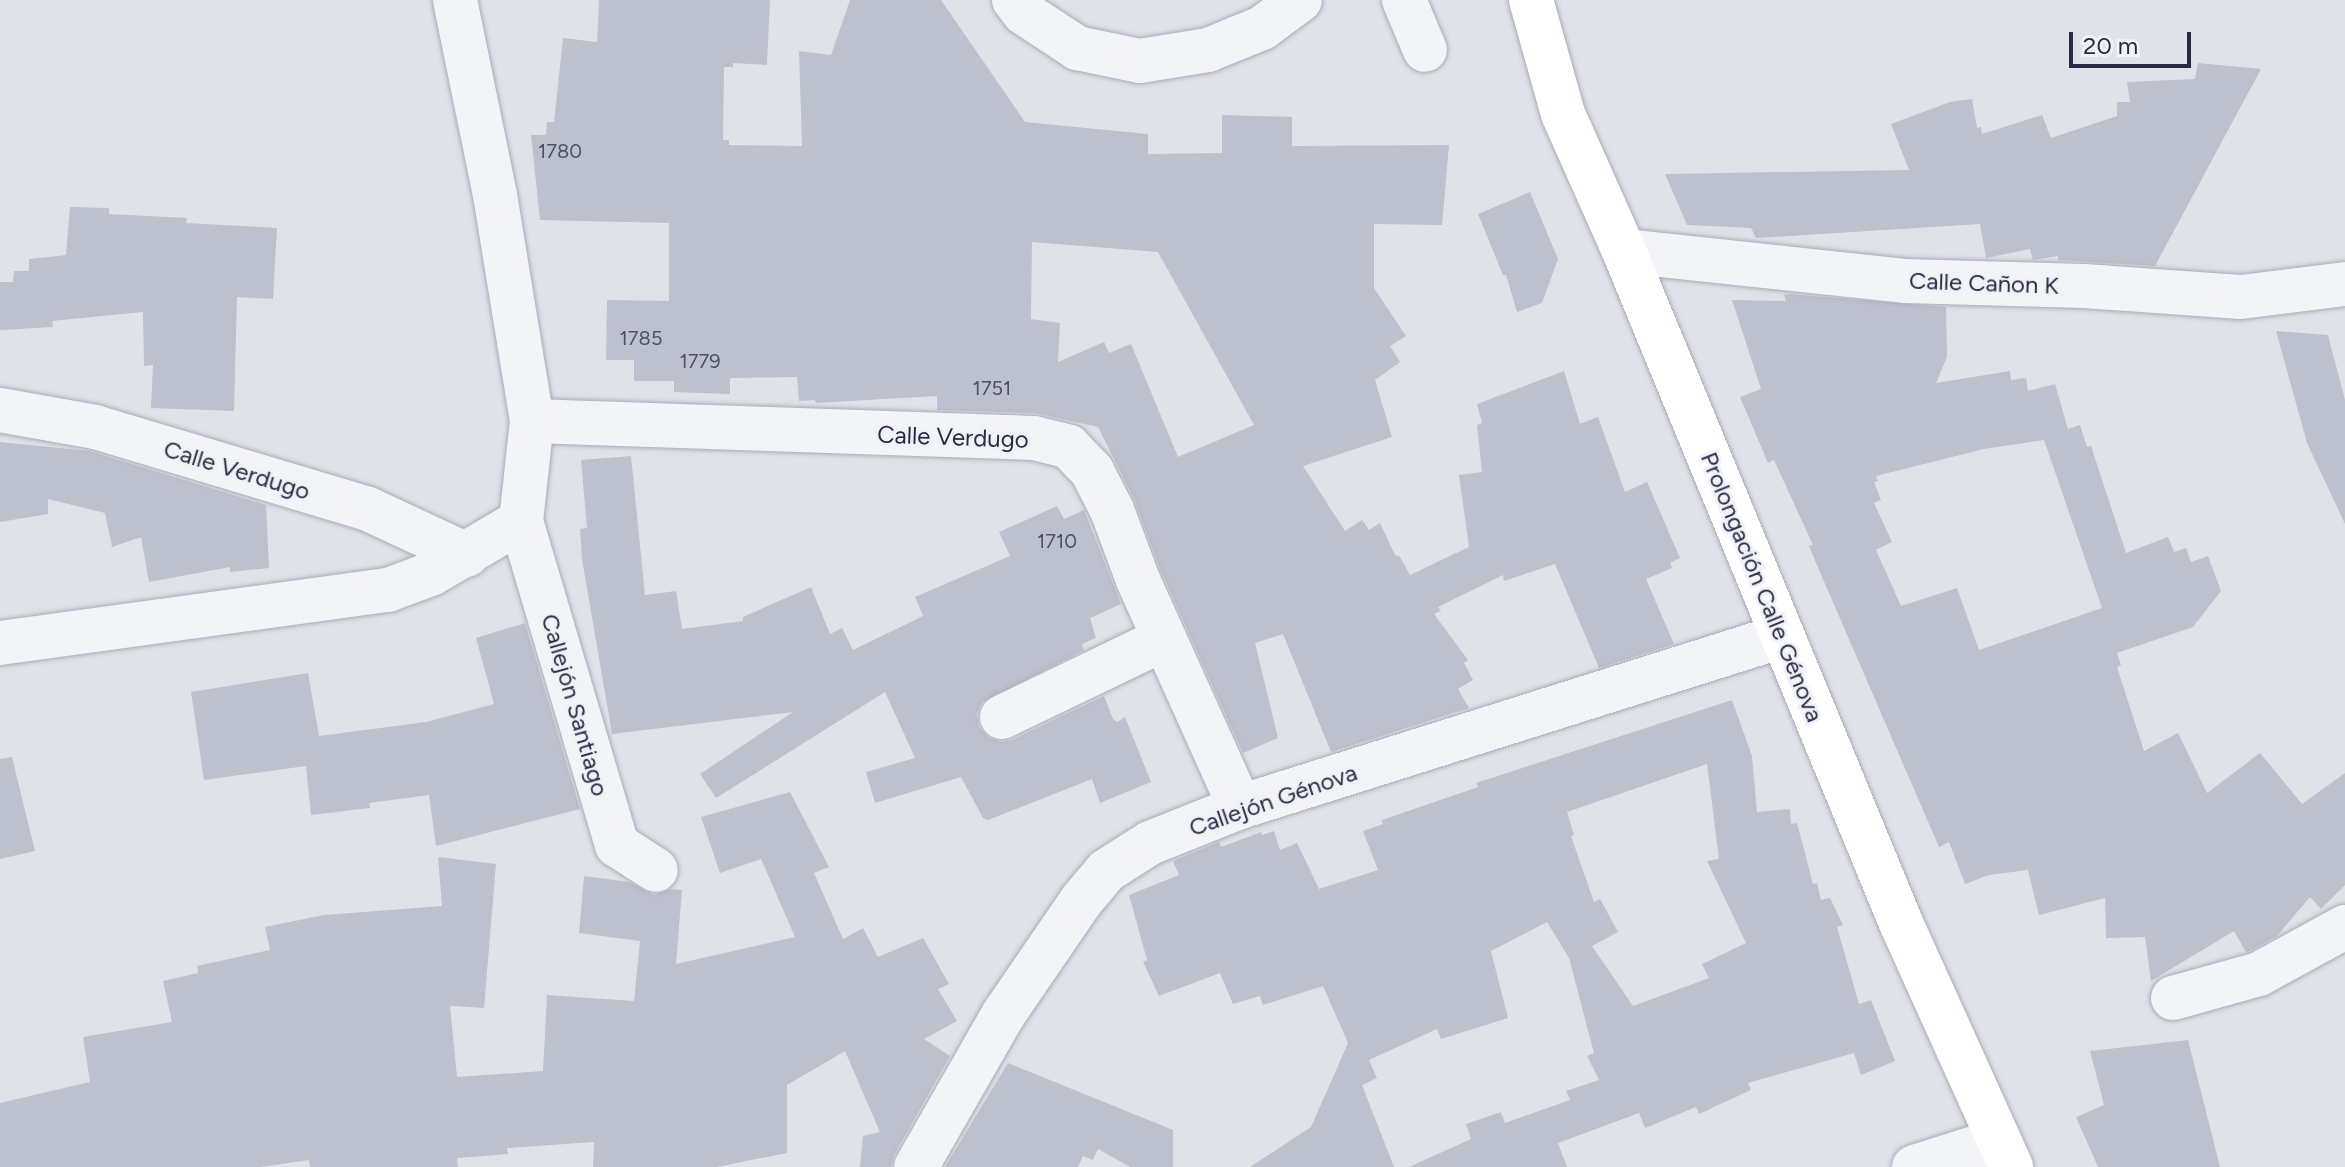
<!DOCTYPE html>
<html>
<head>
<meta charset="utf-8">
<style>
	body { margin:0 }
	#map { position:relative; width:2345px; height:1167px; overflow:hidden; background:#e0e2ea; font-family:Figtree,sans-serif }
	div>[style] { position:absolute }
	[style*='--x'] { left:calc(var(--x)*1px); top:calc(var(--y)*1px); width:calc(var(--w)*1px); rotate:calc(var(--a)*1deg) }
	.building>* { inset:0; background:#bdc0cd }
	.roads { filter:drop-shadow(0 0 2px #a9abb8) drop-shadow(0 0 2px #a9abb8) }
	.minor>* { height:44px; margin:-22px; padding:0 22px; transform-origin:22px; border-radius:22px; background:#f3f4f8 }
	.major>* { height:44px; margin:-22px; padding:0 22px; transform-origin:22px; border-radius:22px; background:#fff }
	span { translate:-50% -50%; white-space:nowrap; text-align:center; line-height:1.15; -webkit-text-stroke:6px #f0f2f7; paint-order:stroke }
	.number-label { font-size:20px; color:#4d5066 }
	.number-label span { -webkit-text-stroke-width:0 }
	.street-label { font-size:24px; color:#282b43 }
	.scale { position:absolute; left:2069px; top:32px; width:122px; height:36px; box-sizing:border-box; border:4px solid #282b43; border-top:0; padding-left:10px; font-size:24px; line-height:28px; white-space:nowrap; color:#282b43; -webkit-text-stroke:6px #f0f2f7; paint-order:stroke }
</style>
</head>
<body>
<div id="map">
	<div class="building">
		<div style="clip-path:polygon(evenodd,599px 0,770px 0,767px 65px,733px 63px,733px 67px,724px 67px,723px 140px,729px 140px,729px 145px,802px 146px,799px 51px,831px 55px,850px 0,941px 0,1025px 122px,1148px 134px,1148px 154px,1222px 153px,1222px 115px,1292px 117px,1292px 146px,1449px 145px,1442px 225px,1374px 224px,1374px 288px,1406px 336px,1390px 346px,1400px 362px,1375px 380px,1392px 437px,1303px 466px,1345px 531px,1362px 520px,1369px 530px,1380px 523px,1395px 555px,1400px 557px,1410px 575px,1469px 547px,1459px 475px,1482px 472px,1477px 425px,1482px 423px,1477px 404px,1564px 371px,1580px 424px,1598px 417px,1625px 492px,1647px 482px,1680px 558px,1670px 563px,1672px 568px,1646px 579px,1674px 644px,1599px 668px,1555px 564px,1504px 581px,1503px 575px,1438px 607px,1441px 611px,1434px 614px,1468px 660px,1464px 663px,1473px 680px,1458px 689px,1469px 708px,1331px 752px,1283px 634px,1255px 643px,1278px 738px,1243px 753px,1161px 571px,1134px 499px,1098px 427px,1035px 413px,937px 410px,937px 396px,816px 403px,815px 400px,799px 401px,797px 377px,730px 378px,730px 394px,674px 392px,674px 381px,634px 381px,634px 360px,606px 360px,607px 300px,669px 301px,669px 223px,540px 220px,531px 135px,546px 135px,547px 122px,554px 122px,563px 38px,597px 42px,599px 0,1032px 242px,1158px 252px,1254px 425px,1178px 457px,1131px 344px,1109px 353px,1104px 342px,1058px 362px,1060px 323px,1031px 319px,1032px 242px)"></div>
		<div style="clip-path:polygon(2198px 63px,2261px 69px,2155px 266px,2058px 260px,2058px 256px,2033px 260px,2030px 249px,1986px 258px,1980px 224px,1756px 238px,1751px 228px,1687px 225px,1665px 174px,1909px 170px,1891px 124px,1950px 102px,1972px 99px,1977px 128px,1981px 127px,1982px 134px,2042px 115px,2051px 138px,2117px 116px,2117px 102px,2130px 102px,2127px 82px,2195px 79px)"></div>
		<div style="clip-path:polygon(1530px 192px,1558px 259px,1542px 303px,1517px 312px,1506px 275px,1503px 275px,1478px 214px)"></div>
		<div style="clip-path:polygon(70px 207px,109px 208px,109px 214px,187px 218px,186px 223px,277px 228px,273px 299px,237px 297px,234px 411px,151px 408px,153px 365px,144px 366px,143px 312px,52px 321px,53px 327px,0 330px,0 282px,13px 282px,14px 271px,29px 271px,29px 259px,66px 255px)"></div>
		<div style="clip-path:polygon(evenodd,1789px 294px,1946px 307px,1947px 357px,1936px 383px,2010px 371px,2011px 380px,2026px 378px,2028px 391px,2055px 384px,2068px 429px,2080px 425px,2087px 447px,2091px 446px,2126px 553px,2168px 537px,2174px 552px,2186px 548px,2191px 562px,2208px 556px,2221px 591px,2193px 627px,2117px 653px,2121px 665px,2117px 667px,2144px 751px,2178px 733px,2207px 793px,2260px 753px,2302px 804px,2345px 773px,2345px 885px,2321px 909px,2310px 897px,2277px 936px,2250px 951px,2246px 952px,2234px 931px,2151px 981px,2145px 937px,2106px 938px,2105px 898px,2039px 915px,2028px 870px,1989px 875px,1965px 884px,1949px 842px,1939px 847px,1816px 563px,1809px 546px,1813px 545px,1774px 460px,1768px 463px,1740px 397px,1761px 389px,1732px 300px,1786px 301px,1784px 295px,1789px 294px,2044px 440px,2102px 608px,1979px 650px,1957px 588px,1901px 606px,1876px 550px,1892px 542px,1874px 503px,1881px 500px,1874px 482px,1878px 481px,1876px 476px,1984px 449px,2044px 440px)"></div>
		<div style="clip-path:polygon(2276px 331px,2328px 335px,2345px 400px,2345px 524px,2307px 443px)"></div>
		<div style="clip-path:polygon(0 442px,89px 451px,266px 505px,269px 568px,230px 572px,230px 567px,149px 582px,141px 537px,112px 547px,105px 513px,48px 499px,48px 514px,0 522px)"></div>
		<div style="clip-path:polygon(631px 456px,645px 595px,676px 591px,682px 629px,743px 621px,743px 617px,811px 587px,830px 634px,842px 628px,853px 650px,923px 616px,915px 597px,1010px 556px,999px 532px,1057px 506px,1064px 519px,1084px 510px,1121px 604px,1090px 618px,1096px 638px,1082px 644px,1084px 650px,982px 702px,977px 714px,979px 727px,989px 738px,1001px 742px,1012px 740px,1104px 696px,1113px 719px,1117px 722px,1125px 717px,1151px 782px,1100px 803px,1092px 779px,988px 820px,983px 818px,961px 777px,875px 803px,866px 772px,915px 758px,885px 692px,716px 798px,700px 774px,793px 712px,612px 734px,582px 559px,580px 529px,587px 528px,581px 460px)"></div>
		<div style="clip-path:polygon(525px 623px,580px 809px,436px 846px,429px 795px,369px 803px,370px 808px,311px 815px,306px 766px,204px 780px,191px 692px,308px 673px,319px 736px,426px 722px,494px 704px,476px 638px)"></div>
		<div style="clip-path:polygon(evenodd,1732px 700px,1752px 756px,1757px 812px,1790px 809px,1791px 824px,1797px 823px,1813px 884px,1817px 883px,1821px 900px,1830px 898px,1843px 925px,1837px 927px,1859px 1004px,1871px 1000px,1895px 1061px,1861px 1075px,1854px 1053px,1748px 1083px,1751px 1090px,1699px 1114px,1696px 1107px,1645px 1128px,1639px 1113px,1558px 1143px,1567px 1167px,1409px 1167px,1471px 1139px,1466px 1124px,1501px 1112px,1505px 1123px,1570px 1100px,1566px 1091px,1599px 1080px,1587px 1056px,1594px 1053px,1569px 958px,1547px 922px,1491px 951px,1508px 1018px,1441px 1039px,1437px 1029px,1369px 1060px,1377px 1078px,1362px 1085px,1394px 1167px,1250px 1167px,1311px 1127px,1348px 1043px,1323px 986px,1263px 1005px,1260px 996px,1233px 1004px,1220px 973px,1159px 996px,1143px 962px,1147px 960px,1129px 895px,1179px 875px,1173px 861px,1219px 842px,1221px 847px,1261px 832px,1262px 835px,1274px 831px,1280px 850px,1297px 843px,1319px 889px,1378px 870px,1363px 831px,1383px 824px,1382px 820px,1478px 787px,1476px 783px,1732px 700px,1707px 764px,1719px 859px,1707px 861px,1746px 943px,1702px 964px,1709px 978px,1633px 1006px,1592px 946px,1618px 932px,1600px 899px,1594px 902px,1571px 836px,1574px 835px,1567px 812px,1707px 764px)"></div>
		<div style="clip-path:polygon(12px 757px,35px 851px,0 859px,0 759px)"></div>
		<div style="clip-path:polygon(790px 792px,829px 867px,814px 873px,843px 939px,863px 928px,878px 957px,923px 938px,949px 984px,938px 989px,957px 1021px,924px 1039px,950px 1056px,894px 1155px,891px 1167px,860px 1167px,863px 1136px,880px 1132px,845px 1051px,787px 1085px,787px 1153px,717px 1167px,593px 1167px,594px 1142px,507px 1148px,508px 1154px,457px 1158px,458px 1167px,310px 1167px,309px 1160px,261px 1167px,0 1167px,0 1103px,90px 1082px,83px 1037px,172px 1022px,163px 981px,198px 973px,197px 966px,270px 950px,265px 927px,324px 915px,442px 906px,438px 857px,496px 864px,484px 1008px,450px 1006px,457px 1077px,543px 1071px,547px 995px,634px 1001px,640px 941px,579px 933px,584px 876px,629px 882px,654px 895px,671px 889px,682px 890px,676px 964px,795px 937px,761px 859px,720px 873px,701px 817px)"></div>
		<div style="clip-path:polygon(2188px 1040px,2220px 1167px,2098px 1167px,2076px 1117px,2104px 1105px,2090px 1051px)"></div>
		<div style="clip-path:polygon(1008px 1063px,1173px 1130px,1173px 1167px,1130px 1167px,1098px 1149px,1093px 1160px,1083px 1156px,1078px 1167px,945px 1167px)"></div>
	</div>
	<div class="roads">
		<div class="minor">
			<div style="--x:1014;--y:0;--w:16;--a:52"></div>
			<div style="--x:1024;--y:13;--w:64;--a:33.4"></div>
			<div style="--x:1077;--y:48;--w:64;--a:11.7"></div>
			<div style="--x:1140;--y:61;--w:69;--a:-9.2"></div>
			<div style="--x:1208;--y:50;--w:58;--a:-22.2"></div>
			<div style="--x:1262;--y:28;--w:47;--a:-36.4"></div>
			<div style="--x:1404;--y:0;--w:54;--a:67.2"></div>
			<div style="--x:1624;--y:251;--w:282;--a:6.1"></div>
			<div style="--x:1904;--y:281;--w:180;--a:1.6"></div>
			<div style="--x:2084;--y:286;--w:157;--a:4"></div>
			<div style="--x:2241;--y:297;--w:105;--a:-7.1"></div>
			<div style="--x:0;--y:410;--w:97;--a:10.1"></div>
			<div style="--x:95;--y:427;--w:285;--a:16.7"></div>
			<div style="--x:368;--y:509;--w:109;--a:24.9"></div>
			<div style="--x:532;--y:421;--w:502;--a:1.94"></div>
			<div style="--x:1034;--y:438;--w:36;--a:14"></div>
			<div style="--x:1069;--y:447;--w:33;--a:46"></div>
			<div style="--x:1092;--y:471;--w:44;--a:62.9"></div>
			<div style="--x:1112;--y:510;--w:75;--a:69.6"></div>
			<div style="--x:1138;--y:580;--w:249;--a:65.8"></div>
			<div style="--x:521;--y:521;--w:338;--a:73.5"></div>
			<div style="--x:617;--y:845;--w:46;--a:32.7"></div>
			<div style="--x:0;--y:643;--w:392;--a:-7.8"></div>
			<div style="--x:388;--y:590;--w:46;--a:-20.4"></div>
			<div style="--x:431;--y:574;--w:104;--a:-30.5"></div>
			<div style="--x:521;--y:521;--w:101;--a:-83.7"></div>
			<div style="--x:532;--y:421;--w:229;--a:-99.3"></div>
			<div style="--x:495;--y:195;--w:199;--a:-101.6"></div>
			<div style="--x:1002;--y:717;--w:180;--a:-25.7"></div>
			<div style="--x:2173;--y:998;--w:89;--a:-15.6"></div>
			<div style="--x:2259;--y:974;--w:98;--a:-28.7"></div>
			<div style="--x:916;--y:1167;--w:175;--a:-60.2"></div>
			<div style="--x:1003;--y:1015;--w:138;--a:-55.6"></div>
			<div style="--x:1081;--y:901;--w:39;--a:-50"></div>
			<div style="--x:1106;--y:871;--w:52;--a:-32.5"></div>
			<div style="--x:1150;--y:843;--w:97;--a:-21.8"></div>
			<div style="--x:1240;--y:807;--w:568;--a:-17.51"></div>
			<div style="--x:1914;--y:1167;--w:89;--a:-17.6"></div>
		</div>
		<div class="major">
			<div style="--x:1531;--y:0;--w:118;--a:74.3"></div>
			<div style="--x:1563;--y:114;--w:150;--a:66"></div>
			<div style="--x:1624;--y:251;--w:727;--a:67.6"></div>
			<div style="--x:1901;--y:923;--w:268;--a:65.7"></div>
		</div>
	</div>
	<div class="number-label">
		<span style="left:560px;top:151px">1780</span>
		<span style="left:641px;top:338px">1785</span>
		<span style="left:700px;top:361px">1779</span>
		<span style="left:992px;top:388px">1751</span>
		<span style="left:1057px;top:541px">1710</span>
	</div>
	<div class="street-label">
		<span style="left:1984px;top:283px;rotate:2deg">Calle Cañon K</span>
		<span style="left:953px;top:437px;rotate:2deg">Calle Verdugo</span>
		<span style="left:237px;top:470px;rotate:17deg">Calle Verdugo</span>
		<span style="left:1762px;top:587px;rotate:68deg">Prolongación Calle Génova</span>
		<span style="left:575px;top:705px;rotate:74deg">Callejón Santiago</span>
		<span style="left:1273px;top:800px;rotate:-19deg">Callejón Génova</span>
	</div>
	<div class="scale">20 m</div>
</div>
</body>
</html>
